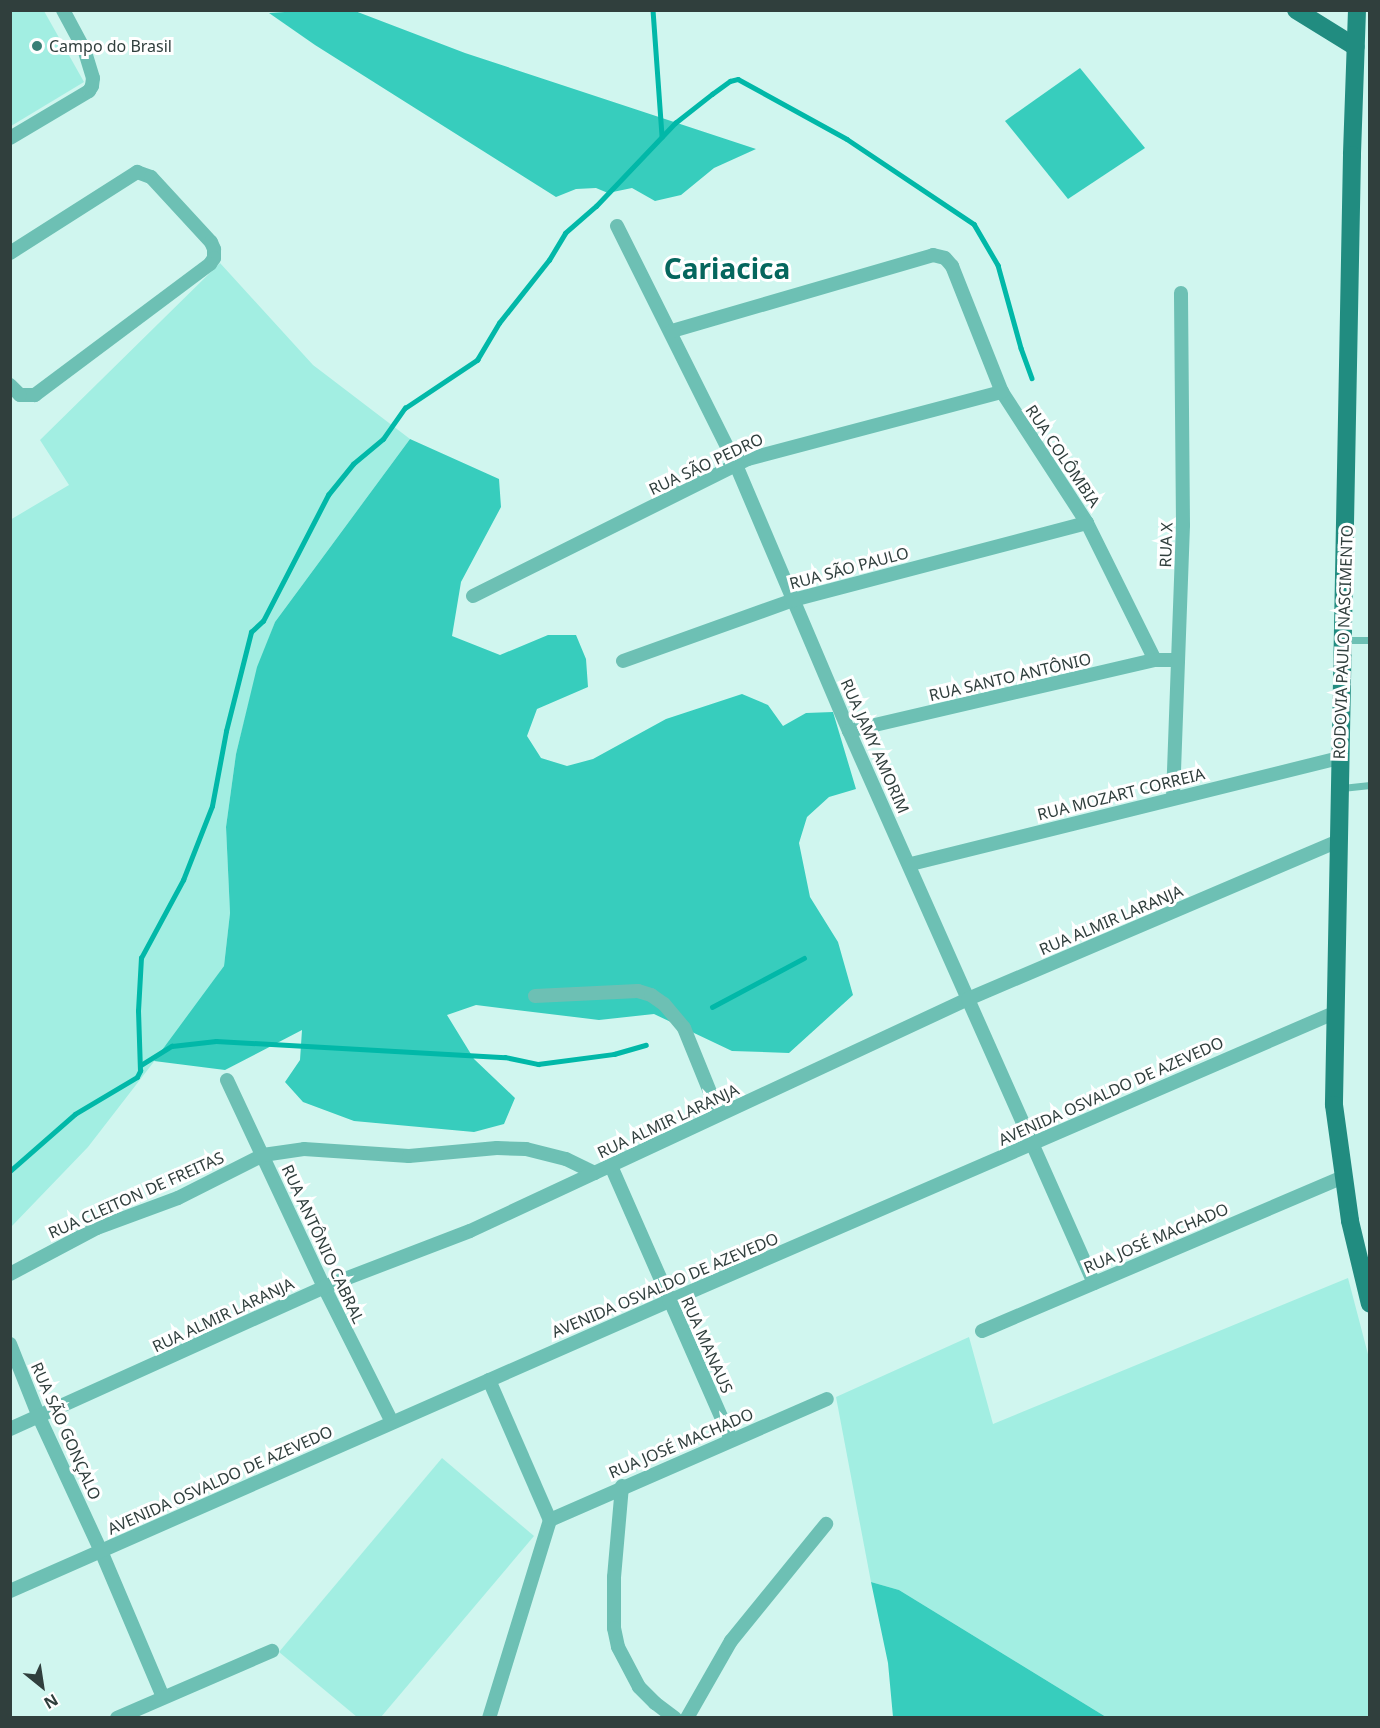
<!DOCTYPE html>
<html>
<head>
<meta charset="utf-8">
<style>
	body { margin:0 }
	#map { position:relative; width:1380px; height:1728px; overflow:hidden; background:#d0f6ef; font-family:"Noto Sans",sans-serif }
	div>[style] { position:absolute }
	[style*='--x'] { left:calc(var(--x)*1px); top:calc(var(--y)*1px); width:calc(var(--w)*1px); rotate:calc(var(--a)*1deg) }
	.green>* { inset:0; background:#a2eee2 }
	.forest>* { inset:0; background:#37cdbd }
	.stream>* { height:4.5px; margin:-2.25px; padding:0 2.25px; transform-origin:2.25px; border-radius:2.25px; background:#01b8a8 }
	.lane>* { height:7px; margin:-3.5px; padding:0 3.5px; transform-origin:3.5px; border-radius:3.5px; background:#6dc0b4 }
	.street>* { height:14px; margin:-7px; padding:0 7px; transform-origin:7px; border-radius:7px; background:#6dc0b4 }
	.primary>* { height:18px; margin:-9px; padding:0 9px; transform-origin:9px; border-radius:9px; background:#218c80 }
	.dots>* { width:16px; height:16px; translate:-50% -50%; box-sizing:border-box; border:3px solid #fff; border-radius:50% }
	span { translate:-50% -50%; white-space:nowrap; text-align:center; line-height:1.15; -webkit-text-stroke:6px #fff; paint-order:stroke }
	.poi-label { font-size:16px; color:#303f3d }
	.left { translate:0 -50%; text-align:left }
	.street-label { font-size:16px; color:#303f3d }
	.town-label { font-size:28px; color:#05665d; font-weight:700 }
	.frame { position:absolute; inset:0; border:12px solid #303f3d; pointer-events:none }
	.north { position:absolute; left:12px; top:1656px; width:60px; height:60px; -webkit-text-stroke:4px #fff; paint-order:stroke; rotate:150deg; font-size:16px; font-weight:700; line-height:24px; text-align:center; color:#303f3d }
	.north::after { content:''; display:block; margin:auto; width:21px; height:27px; background:#303f3d; clip-path:polygon(50% 0,100% 100%,50% 72%,0 100%) }
</style>
</head>
<body>
<div id="map">
	<div class="green">
		<div style="clip-path:polygon(10px 11px,44px 11px,84px 82px,11px 126px)"></div>
		<div style="clip-path:polygon(220px 263px,313px 365px,410px 439px,275px 622px,258px 667px,236px 754px,226px 827px,230px 913px,224px 966px,190px 1015px,88px 1147px,11px 1227px,10px 520px,69px 485px,40px 440px)"></div>
		<div style="clip-path:polygon(1348px 1278px,1369px 1358px,1369px 1717px,1106px 1717px,899px 1590px,871px 1582px,836px 1397px,969px 1337px,993px 1424px)"></div>
		<div style="clip-path:polygon(442px 1458px,534px 1536px,381px 1717px,357px 1717px,279px 1652px)"></div>
	</div>
	<div class="forest">
		<div style="clip-path:polygon(316px 10px,355px 11px,465px 53px,756px 149px,714px 168px,681px 195px,655px 201px,632px 188px,608px 193px,596px 188px,576px 189px,556px 197px,315px 45px,269px 13px)"></div>
		<div style="clip-path:polygon(1080px 68px,1145px 148px,1068px 199px,1005px 121px)"></div>
		<div style="clip-path:polygon(410px 439px,499px 479px,501px 507px,461px 582px,452px 636px,500px 655px,548px 635px,576px 635px,586px 659px,588px 687px,537px 709px,527px 736px,541px 758px,567px 766px,593px 759px,666px 719px,742px 694px,768px 705px,783px 726px,806px 713px,833px 712px,856px 789px,829px 797px,807px 817px,799px 843px,810px 897px,838px 942px,853px 995px,789px 1053px,732px 1051px,654px 1014px,599px 1020px,476px 1005px,447px 1015px,474px 1059px,515px 1098px,504px 1124px,474px 1132px,354px 1121px,303px 1102px,285px 1082px,300px 1060px,302px 1030px,225px 1070px,154px 1061px,224px 966px,230px 913px,226px 827px,236px 754px,257px 667px,275px 622px)"></div>
		<div style="clip-path:polygon(871px 1582px,899px 1590px,1106px 1717px,893px 1717px,888px 1663px)"></div>
	</div>
	<div class="stream">
		<div style="--x:653;--y:10;--w:127;--a:85.9"></div>
		<div style="--x:712;--y:1007;--w:104;--a:-28"></div>
		<div style="--x:141;--y:1065;--w:36;--a:-32"></div>
		<div style="--x:172;--y:1046;--w:44;--a:-6.5"></div>
		<div style="--x:216;--y:1041;--w:289;--a:3.2"></div>
		<div style="--x:505;--y:1057;--w:34;--a:12"></div>
		<div style="--x:538;--y:1064;--w:77;--a:-7.5"></div>
		<div style="--x:614;--y:1054;--w:33;--a:-16"></div>
		<div style="--x:10;--y:1171;--w:86;--a:-41.2"></div>
		<div style="--x:75;--y:1114;--w:72;--a:-30.8"></div>
		<div style="--x:137;--y:1077;--w:7;--a:-63"></div>
		<div style="--x:140;--y:1071;--w:60;--a:-91.9"></div>
		<div style="--x:138;--y:1011;--w:53;--a:-86.8"></div>
		<div style="--x:141;--y:958;--w:89;--a:-61.7"></div>
		<div style="--x:183;--y:880;--w:79;--a:-68.6"></div>
		<div style="--x:212;--y:806;--w:76;--a:-79.4"></div>
		<div style="--x:226;--y:731;--w:102;--a:-75.8"></div>
		<div style="--x:251;--y:632;--w:16;--a:-43"></div>
		<div style="--x:263;--y:621;--w:142;--a:-62.7"></div>
		<div style="--x:328;--y:495;--w:40;--a:-51"></div>
		<div style="--x:353;--y:464;--w:39;--a:-40"></div>
		<div style="--x:383;--y:439;--w:38;--a:-55"></div>
		<div style="--x:405;--y:408;--w:87;--a:-33.7"></div>
		<div style="--x:477;--y:360;--w:43;--a:-59.3"></div>
		<div style="--x:499;--y:323;--w:80;--a:-51.6"></div>
		<div style="--x:549;--y:260;--w:31;--a:-59"></div>
		<div style="--x:565;--y:233;--w:41;--a:-41.1"></div>
		<div style="--x:596;--y:206;--w:115;--a:-46.4"></div>
		<div style="--x:675;--y:123;--w:47;--a:-38.1"></div>
		<div style="--x:712;--y:94;--w:22;--a:-36"></div>
		<div style="--x:730;--y:81;--w:8;--a:-14"></div>
		<div style="--x:738;--y:79;--w:124;--a:28.8"></div>
		<div style="--x:847;--y:139;--w:153;--a:33.8"></div>
		<div style="--x:974;--y:224;--w:48;--a:59.7"></div>
		<div style="--x:998;--y:265;--w:86;--a:74.5"></div>
		<div style="--x:1021;--y:348;--w:32;--a:70"></div>
	</div>
	<div class="lane">
		<div style="--x:1344;--y:640;--w:26;--a:0"></div>
		<div style="--x:1342;--y:788;--w:28;--a:-6"></div>
	</div>
	<div class="street">
		<div style="--x:10;--y:138;--w:92;--a:-30.7"></div>
		<div style="--x:89;--y:91;--w:6;--a:-59"></div>
		<div style="--x:92;--y:86;--w:8;--a:-83"></div>
		<div style="--x:93;--y:78;--w:28;--a:-107"></div>
		<div style="--x:85;--y:51;--w:47;--a:-118.2"></div>
		<div style="--x:617;--y:226;--w:267;--a:63.5"></div>
		<div style="--x:736;--y:465;--w:289;--a:67"></div>
		<div style="--x:849;--y:731;--w:604;--a:66.07"></div>
		<div style="--x:10;--y:253;--w:151;--a:-32.5"></div>
		<div style="--x:137;--y:172;--w:15;--a:20"></div>
		<div style="--x:151;--y:177;--w:88;--a:47.3"></div>
		<div style="--x:211;--y:242;--w:8;--a:67"></div>
		<div style="--x:214;--y:249;--w:9;--a:90"></div>
		<div style="--x:214;--y:258;--w:7;--a:124"></div>
		<div style="--x:210;--y:264;--w:219;--a:143.2"></div>
		<div style="--x:35;--y:395;--w:15;--a:180"></div>
		<div style="--x:20;--y:395;--w:14;--a:-135"></div>
		<div style="--x:672;--y:331;--w:272;--a:-16.2"></div>
		<div style="--x:933;--y:255;--w:12;--a:14"></div>
		<div style="--x:945;--y:258;--w:11;--a:49"></div>
		<div style="--x:952;--y:266;--w:136;--a:68.4"></div>
		<div style="--x:1002;--y:392;--w:156;--a:57"></div>
		<div style="--x:1087;--y:523;--w:153;--a:63.6"></div>
		<div style="--x:473;--y:596;--w:307;--a:-26.5"></div>
		<div style="--x:748;--y:459;--w:263;--a:-14.8"></div>
		<div style="--x:623;--y:661;--w:181;--a:-19.7"></div>
		<div style="--x:793;--y:600;--w:304;--a:-14.7"></div>
		<div style="--x:849;--y:731;--w:314;--a:-13.1"></div>
		<div style="--x:1155;--y:660;--w:23;--a:0"></div>
		<div style="--x:1173;--y:798;--w:273;--a:-87.9"></div>
		<div style="--x:1183;--y:525;--w:232;--a:-90.5"></div>
		<div style="--x:911;--y:864;--w:441;--a:-13.9"></div>
		<div style="--x:535;--y:996;--w:103;--a:-2.8"></div>
		<div style="--x:638;--y:991;--w:14;--a:17"></div>
		<div style="--x:651;--y:995;--w:16;--a:35"></div>
		<div style="--x:664;--y:1004;--w:31;--a:50"></div>
		<div style="--x:684;--y:1028;--w:93;--a:67.9"></div>
		<div style="--x:227;--y:1080;--w:229;--a:64.9"></div>
		<div style="--x:324;--y:1287;--w:151;--a:63.3"></div>
		<div style="--x:611;--y:1166;--w:298;--a:66.3"></div>
		<div style="--x:10;--y:1274;--w:98;--a:-27.9"></div>
		<div style="--x:97;--y:1228;--w:86;--a:-20.3"></div>
		<div style="--x:178;--y:1198;--w:95;--a:-26.8"></div>
		<div style="--x:263;--y:1155;--w:41;--a:-8.3"></div>
		<div style="--x:304;--y:1149;--w:105;--a:3.8"></div>
		<div style="--x:409;--y:1156;--w:88;--a:-5.2"></div>
		<div style="--x:497;--y:1148;--w:29;--a:2"></div>
		<div style="--x:526;--y:1149;--w:41;--a:14"></div>
		<div style="--x:566;--y:1159;--w:32;--a:26"></div>
		<div style="--x:982;--y:1331;--w:392;--a:-23.1"></div>
		<div style="--x:10;--y:1344;--w:79;--a:68.3"></div>
		<div style="--x:39;--y:1417;--w:148;--a:65.2"></div>
		<div style="--x:101;--y:1551;--w:159;--a:67"></div>
		<div style="--x:489;--y:1380;--w:153;--a:66.5"></div>
		<div style="--x:550;--y:1520;--w:207;--a:107.1"></div>
		<div style="--x:10;--y:1429;--w:345;--a:-24.3"></div>
		<div style="--x:324;--y:1287;--w:156;--a:-21"></div>
		<div style="--x:470;--y:1231;--w:549;--a:-24.98"></div>
		<div style="--x:968;--y:999;--w:403;--a:-23.1"></div>
		<div style="--x:622;--y:1486;--w:91;--a:95"></div>
		<div style="--x:614;--y:1577;--w:51;--a:90"></div>
		<div style="--x:614;--y:1628;--w:19;--a:78"></div>
		<div style="--x:618;--y:1647;--w:45;--a:62.3"></div>
		<div style="--x:639;--y:1687;--w:23;--a:45"></div>
		<div style="--x:655;--y:1703;--w:25;--a:37"></div>
		<div style="--x:550;--y:1520;--w:302;--a:-23.6"></div>
		<div style="--x:10;--y:1591;--w:720;--a:-23.75"></div>
		<div style="--x:669;--y:1301;--w:725;--a:-23.42"></div>
		<div style="--x:117;--y:1718;--w:169;--a:-23.4"></div>
		<div style="--x:687;--y:1718;--w:89;--a:-60.3"></div>
		<div style="--x:731;--y:1641;--w:151;--a:-50.9"></div>
	</div>
	<div class="primary">
		<div style="--x:1296;--y:10;--w:70;--a:31.7"></div>
		<div style="--x:1357;--y:10;--w:145;--a:92"></div>
		<div style="--x:1352;--y:155;--w:950;--a:91.09"></div>
		<div style="--x:1334;--y:1105;--w:117;--a:82.1"></div>
		<div style="--x:1350;--y:1221;--w:85;--a:76.5"></div>
	</div>
	<div class="dots">
		<div style="left:37px;top:46px;background:#3a8077"></div>
	</div>
	<div class="poi-label">
		<span class="left" style="left:49px;top:46px">Campo do Brasil</span>
	</div>
	<div class="street-label">
		<span style="left:1063px;top:456px;rotate:56deg">RUA COLÔMBIA</span>
		<span style="left:706px;top:464px;rotate:-25deg">RUA SÃO PEDRO</span>
		<span style="left:1166px;top:545px;rotate:-88deg">RUA X</span>
		<span style="left:849px;top:568px;rotate:-15deg">RUA SÃO PAULO</span>
		<span style="left:1343px;top:642px;rotate:-88deg">RODOVIA PAULO NASCIMENTO</span>
		<span style="left:1010px;top:677px;rotate:-13deg">RUA SANTO ANTÔNIO</span>
		<span style="left:875px;top:746px;rotate:66deg">RUA JAMY AMORIM</span>
		<span style="left:1121px;top:794px;rotate:-14deg">RUA MOZART CORREIA</span>
		<span style="left:1111px;top:920px;rotate:-23deg">RUA ALMIR LARANJA</span>
		<span style="left:1111px;top:1091px;rotate:-24deg">AVENIDA OSVALDO DE AZEVEDO</span>
		<span style="left:668px;top:1121px;rotate:-25deg">RUA ALMIR LARANJA</span>
		<span style="left:136px;top:1195px;rotate:-24deg">RUA CLEITON DE FREITAS</span>
		<span style="left:1156px;top:1238px;rotate:-23deg">RUA JOSÉ MACHADO</span>
		<span style="left:323px;top:1244px;rotate:65deg">RUA ANTÔNIO CABRAL</span>
		<span style="left:665px;top:1285px;rotate:-23deg">AVENIDA OSVALDO DE AZEVEDO</span>
		<span style="left:223px;top:1315px;rotate:-25deg">RUA ALMIR LARANJA</span>
		<span style="left:707px;top:1345px;rotate:66deg">RUA MANAUS</span>
		<span style="left:66px;top:1431px;rotate:66deg">RUA SÃO GONÇALO</span>
		<span style="left:681px;top:1443px;rotate:-23deg">RUA JOSÉ MACHADO</span>
		<span style="left:220px;top:1480px;rotate:-24deg">AVENIDA OSVALDO DE AZEVEDO</span>
	</div>
	<div class="town-label">
		<span style="left:727px;top:268px">Cariacica</span>
	</div>
	<div class="frame"></div>
	<div class="north">N</div>
</div>
</body>
</html>
